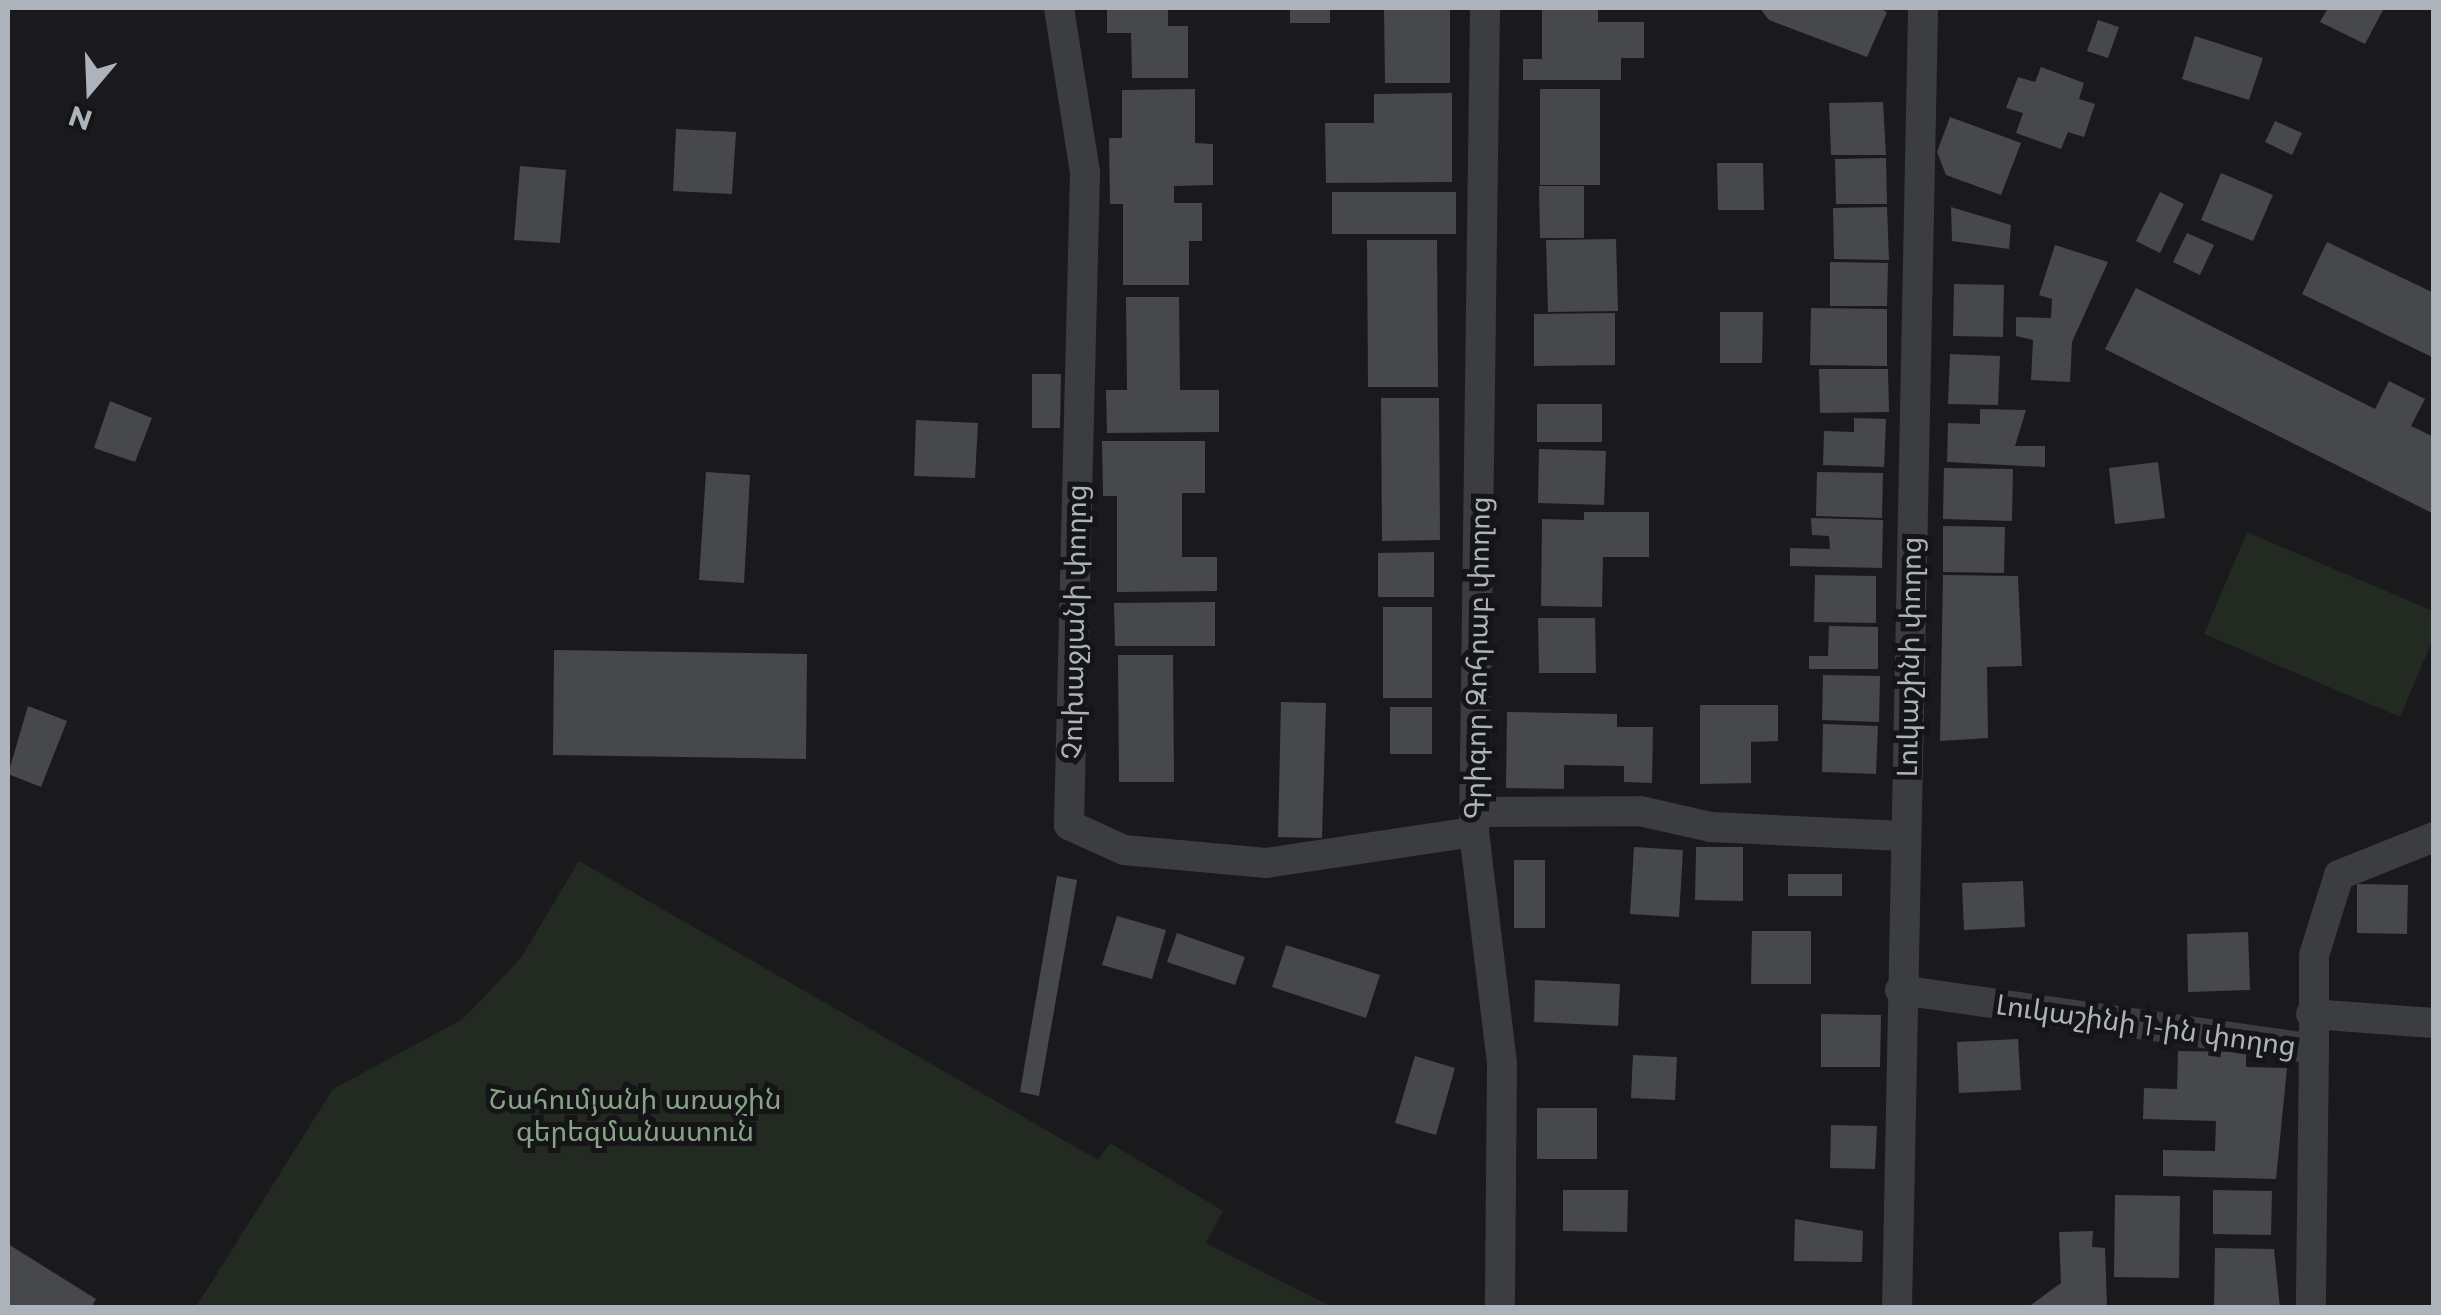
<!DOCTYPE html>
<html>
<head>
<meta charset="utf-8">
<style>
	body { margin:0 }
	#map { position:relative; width:2441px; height:1315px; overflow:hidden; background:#1a1a1c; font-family:Montserrat,"Noto Sans Armenian",sans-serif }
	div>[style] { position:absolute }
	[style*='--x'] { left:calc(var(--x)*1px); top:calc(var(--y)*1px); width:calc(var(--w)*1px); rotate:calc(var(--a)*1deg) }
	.green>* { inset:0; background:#222a22 }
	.building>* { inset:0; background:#47484c }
	.street>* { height:30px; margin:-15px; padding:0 15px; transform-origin:15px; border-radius:15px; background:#3b3d41 }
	span { translate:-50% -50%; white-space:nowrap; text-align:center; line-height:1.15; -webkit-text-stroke:10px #151517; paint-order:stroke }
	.street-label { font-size:28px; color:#adb3bb }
	.park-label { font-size:28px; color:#87a586 }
	.frame { position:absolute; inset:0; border:10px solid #adb3bb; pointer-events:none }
	.north { position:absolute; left:40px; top:40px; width:100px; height:100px; -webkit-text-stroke:8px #151517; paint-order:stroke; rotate:199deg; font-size:28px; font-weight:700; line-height:40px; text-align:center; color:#adb3bb }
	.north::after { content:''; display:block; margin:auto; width:35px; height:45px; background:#adb3bb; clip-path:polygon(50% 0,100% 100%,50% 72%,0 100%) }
</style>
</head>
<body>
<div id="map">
	<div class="green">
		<div style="clip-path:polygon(2247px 532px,2433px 611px,2433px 639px,2400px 717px,2204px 634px)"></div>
		<div style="clip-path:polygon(579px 861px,1098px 1160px,1110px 1143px,1223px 1211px,1206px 1243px,1332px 1307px,196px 1307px,333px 1089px,463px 1019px,521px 958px)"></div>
	</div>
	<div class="building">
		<div style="clip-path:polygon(1107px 8px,1168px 8px,1168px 26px,1188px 26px,1188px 78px,1132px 78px,1131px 33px,1107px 33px)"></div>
		<div style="clip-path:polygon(1290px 8px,1330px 8px,1330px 23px,1290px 23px)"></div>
		<div style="clip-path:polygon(1384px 8px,1450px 8px,1450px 83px,1385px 83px)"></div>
		<div style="clip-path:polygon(1542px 8px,1598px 8px,1598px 22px,1644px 22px,1644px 58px,1621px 58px,1621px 80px,1523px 80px,1523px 59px,1542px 59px)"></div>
		<div style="clip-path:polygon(1760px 8px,1878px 8px,1887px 12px,1867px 57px,1769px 20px)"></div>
		<div style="clip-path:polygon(2328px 8px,2384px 8px,2365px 44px,2320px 22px)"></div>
		<div style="clip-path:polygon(2098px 20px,2119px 27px,2108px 58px,2087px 51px)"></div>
		<div style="clip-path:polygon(2195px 36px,2263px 58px,2249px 100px,2182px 79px)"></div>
		<div style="clip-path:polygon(2041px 67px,2084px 83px,2079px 99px,2095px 104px,2084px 137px,2068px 132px,2061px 149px,2016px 133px,2023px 113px,2006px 108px,2018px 77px,2035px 82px)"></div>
		<div style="clip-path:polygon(1195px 89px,1195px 143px,1213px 144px,1213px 185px,1174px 186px,1174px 203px,1202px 203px,1202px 241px,1189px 241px,1189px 285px,1123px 285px,1123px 204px,1110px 204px,1109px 138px,1122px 138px,1122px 90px)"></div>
		<div style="clip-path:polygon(1540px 89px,1600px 89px,1600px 185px,1540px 185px)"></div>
		<div style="clip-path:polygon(1452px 93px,1452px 182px,1326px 183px,1325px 123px,1374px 123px,1374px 94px)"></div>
		<div style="clip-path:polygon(1883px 102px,1886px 155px,1831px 155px,1829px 103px)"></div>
		<div style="clip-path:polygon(1950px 117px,2021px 143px,2001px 195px,1946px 175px,1937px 152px)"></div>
		<div style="clip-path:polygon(2275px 121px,2302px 133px,2292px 155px,2265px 142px)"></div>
		<div style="clip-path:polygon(676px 129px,736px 132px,732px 194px,673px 191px)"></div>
		<div style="clip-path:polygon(1886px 158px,1887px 204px,1836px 204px,1835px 159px)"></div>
		<div style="clip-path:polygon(1717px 163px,1763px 163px,1764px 210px,1718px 210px)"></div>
		<div style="clip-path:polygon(520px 166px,566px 170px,560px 243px,514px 240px)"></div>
		<div style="clip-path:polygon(2221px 173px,2273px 195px,2253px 241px,2201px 220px)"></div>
		<div style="clip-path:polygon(1539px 186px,1584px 186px,1584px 238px,1540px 238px)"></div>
		<div style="clip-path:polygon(1332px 192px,1456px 192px,1456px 234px,1332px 234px)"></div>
		<div style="clip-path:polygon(2160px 192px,2184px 204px,2160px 253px,2136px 241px)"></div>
		<div style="clip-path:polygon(1887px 207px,1889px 260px,1834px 259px,1833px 208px)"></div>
		<div style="clip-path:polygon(1951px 207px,2011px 225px,2009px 249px,1952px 241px)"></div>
		<div style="clip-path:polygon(2187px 233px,2214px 245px,2200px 275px,2173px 262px)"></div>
		<div style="clip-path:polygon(1616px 239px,1618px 311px,1548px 312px,1546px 240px)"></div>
		<div style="clip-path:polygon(1367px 240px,1437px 240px,1438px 387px,1368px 387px)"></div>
		<div style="clip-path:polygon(2327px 242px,2434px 293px,2434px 358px,2302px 294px)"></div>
		<div style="clip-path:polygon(2055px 245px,2108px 262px,2072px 342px,2070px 382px,2031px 380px,2033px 340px,2016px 336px,2016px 317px,2051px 318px,2052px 299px,2039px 295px)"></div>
		<div style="clip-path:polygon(1830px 262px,1888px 263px,1887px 306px,1830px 306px)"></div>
		<div style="clip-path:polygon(1954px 284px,2004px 285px,2003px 337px,1953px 336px)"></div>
		<div style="clip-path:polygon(2136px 288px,2375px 409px,2389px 381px,2425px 399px,2411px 426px,2434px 437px,2434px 514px,2105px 349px)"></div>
		<div style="clip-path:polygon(1126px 297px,1179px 297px,1180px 390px,1219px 390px,1219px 432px,1107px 433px,1106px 390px,1127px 390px)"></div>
		<div style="clip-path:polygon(1811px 308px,1887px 309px,1887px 366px,1810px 365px)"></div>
		<div style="clip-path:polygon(1720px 312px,1763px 312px,1762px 363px,1720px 363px)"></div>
		<div style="clip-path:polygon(1615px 313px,1615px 365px,1534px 366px,1534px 314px)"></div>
		<div style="clip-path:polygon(1950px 354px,2000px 356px,1998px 405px,1948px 404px)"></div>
		<div style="clip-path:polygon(1819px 369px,1888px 369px,1889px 412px,1820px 413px)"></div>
		<div style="clip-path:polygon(1032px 374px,1061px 374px,1060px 428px,1032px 428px)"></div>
		<div style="clip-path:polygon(1381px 398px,1439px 398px,1440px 540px,1382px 541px)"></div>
		<div style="clip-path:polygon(110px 401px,152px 418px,135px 462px,94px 448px)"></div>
		<div style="clip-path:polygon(1537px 404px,1602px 404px,1602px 442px,1537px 442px)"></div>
		<div style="clip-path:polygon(1980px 409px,2026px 410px,2015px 446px,2045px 446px,2045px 467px,1947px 462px,1948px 423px,1980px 424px)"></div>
		<div style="clip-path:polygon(1854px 418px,1886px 419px,1884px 467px,1823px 465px,1824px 431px,1854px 432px)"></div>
		<div style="clip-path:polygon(916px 420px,978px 423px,975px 478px,914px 476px)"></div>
		<div style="clip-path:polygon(1102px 441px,1205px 441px,1205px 493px,1182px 493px,1182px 557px,1217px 557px,1217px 591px,1117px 592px,1117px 496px,1103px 496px)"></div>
		<div style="clip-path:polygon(1539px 449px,1606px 451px,1604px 505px,1538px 503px)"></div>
		<div style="clip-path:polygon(2158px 462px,2165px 518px,2115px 524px,2109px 468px)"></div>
		<div style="clip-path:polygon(1944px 468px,2013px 469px,2012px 521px,1943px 519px)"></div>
		<div style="clip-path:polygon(706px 472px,750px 475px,744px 583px,699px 580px)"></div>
		<div style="clip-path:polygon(1817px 472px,1883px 473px,1882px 518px,1816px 516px)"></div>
		<div style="clip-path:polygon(1584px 512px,1649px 512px,1649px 557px,1603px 557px,1602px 607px,1541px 606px,1542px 519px,1584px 520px)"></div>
		<div style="clip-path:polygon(1811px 518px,1883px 520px,1882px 568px,1790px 566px,1790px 548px,1830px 549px,1829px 536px,1812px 535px)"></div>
		<div style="clip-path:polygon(1943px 526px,2005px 527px,2004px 573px,1943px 572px)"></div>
		<div style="clip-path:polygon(1434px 552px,1434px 597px,1378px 597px,1378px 553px)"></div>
		<div style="clip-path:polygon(1815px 575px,1876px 576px,1876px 623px,1814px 622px)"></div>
		<div style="clip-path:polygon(1943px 575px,2018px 576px,2022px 666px,1987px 667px,1988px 738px,1940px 741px)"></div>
		<div style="clip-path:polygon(1215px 602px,1215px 646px,1115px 646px,1114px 603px)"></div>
		<div style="clip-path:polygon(1383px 607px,1432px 607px,1432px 698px,1383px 698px)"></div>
		<div style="clip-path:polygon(1538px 618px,1595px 618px,1596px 673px,1539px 673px)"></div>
		<div style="clip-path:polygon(1829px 626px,1878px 627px,1878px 669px,1809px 669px,1809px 656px,1828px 656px)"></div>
		<div style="clip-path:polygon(554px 650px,807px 654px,806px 759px,553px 755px)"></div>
		<div style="clip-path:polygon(1118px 655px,1173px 655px,1174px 782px,1119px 782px)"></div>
		<div style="clip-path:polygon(1823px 675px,1880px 676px,1879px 722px,1822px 720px)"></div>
		<div style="clip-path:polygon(1281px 702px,1326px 703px,1322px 838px,1278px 837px)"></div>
		<div style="clip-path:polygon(1700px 705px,1778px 705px,1778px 741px,1751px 742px,1751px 783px,1700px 784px)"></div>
		<div style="clip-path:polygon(28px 706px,67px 721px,41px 787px,8px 774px)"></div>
		<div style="clip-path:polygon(1390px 707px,1432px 707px,1432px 754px,1390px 754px)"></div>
		<div style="clip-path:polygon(1507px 712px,1617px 714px,1617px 727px,1653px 727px,1652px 783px,1624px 782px,1624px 766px,1564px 765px,1564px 789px,1506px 788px)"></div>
		<div style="clip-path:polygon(1823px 724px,1878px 726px,1876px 774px,1822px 772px)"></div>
		<div style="clip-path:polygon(1634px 847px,1683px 850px,1679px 917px,1630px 914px)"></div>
		<div style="clip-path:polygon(1696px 847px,1743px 847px,1743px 901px,1695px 900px)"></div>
		<div style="clip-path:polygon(1514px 860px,1545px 860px,1545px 928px,1514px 928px)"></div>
		<div style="clip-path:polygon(1788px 874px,1842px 874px,1842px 896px,1788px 896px)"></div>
		<div style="clip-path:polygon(1057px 876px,1077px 880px,1039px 1096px,1020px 1092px)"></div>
		<div style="clip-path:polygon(2023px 881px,2025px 927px,1964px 930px,1962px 883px)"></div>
		<div style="clip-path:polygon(2357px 884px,2408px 885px,2407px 934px,2357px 933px)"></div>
		<div style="clip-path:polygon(1117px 916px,1166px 930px,1152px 979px,1102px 965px)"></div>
		<div style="clip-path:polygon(1752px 931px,1811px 931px,1811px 984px,1751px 984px)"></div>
		<div style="clip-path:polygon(2248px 932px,2250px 990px,2188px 992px,2187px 934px)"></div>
		<div style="clip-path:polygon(1177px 933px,1245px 957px,1235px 985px,1167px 962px)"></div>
		<div style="clip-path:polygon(1286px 945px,1380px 975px,1366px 1018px,1272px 987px)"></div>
		<div style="clip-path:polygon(1535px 980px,1620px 984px,1618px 1026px,1534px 1022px)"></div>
		<div style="clip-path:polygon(1821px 1014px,1881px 1015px,1880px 1067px,1821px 1067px)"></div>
		<div style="clip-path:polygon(2018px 1039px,2021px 1090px,1959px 1093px,1957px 1042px)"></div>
		<div style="clip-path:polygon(2178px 1051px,2246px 1052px,2246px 1067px,2287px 1068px,2276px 1179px,2163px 1176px,2163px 1150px,2215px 1151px,2216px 1121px,2143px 1119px,2144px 1088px,2177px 1089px)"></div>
		<div style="clip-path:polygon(1633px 1055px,1677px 1057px,1675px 1100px,1631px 1098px)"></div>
		<div style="clip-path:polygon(1415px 1056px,1455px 1068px,1436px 1135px,1395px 1123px)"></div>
		<div style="clip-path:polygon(1537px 1108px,1597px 1108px,1597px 1159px,1537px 1159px)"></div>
		<div style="clip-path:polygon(1831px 1125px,1877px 1126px,1875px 1169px,1830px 1168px)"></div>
		<div style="clip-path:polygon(1563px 1190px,1628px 1190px,1627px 1232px,1563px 1231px)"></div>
		<div style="clip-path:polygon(2213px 1190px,2272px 1191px,2271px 1235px,2213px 1234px)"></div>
		<div style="clip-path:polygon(2115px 1195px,2180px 1196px,2179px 1278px,2114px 1277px)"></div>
		<div style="clip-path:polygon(1795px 1219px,1863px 1231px,1862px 1262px,1794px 1261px)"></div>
		<div style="clip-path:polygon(2093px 1231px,2092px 1247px,2105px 1248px,2107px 1305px,2027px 1308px,2061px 1283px,2059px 1232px)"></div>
		<div style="clip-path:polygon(8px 1244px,96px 1299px,91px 1308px,8px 1308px)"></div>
		<div style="clip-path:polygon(2215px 1248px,2274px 1249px,2280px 1308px,2214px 1308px)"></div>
	</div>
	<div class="street">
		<div style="--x:1059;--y:8;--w:167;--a:81"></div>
		<div style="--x:1085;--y:173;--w:652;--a:91.41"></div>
		<div style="--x:1069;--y:825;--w:60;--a:24.4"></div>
		<div style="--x:1124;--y:850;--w:143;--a:5.2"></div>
		<div style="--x:1266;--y:863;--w:210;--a:-8.5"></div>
		<div style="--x:1485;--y:8;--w:824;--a:90.76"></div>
		<div style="--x:1474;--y:832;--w:235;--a:83.1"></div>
		<div style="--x:1502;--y:1065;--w:243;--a:90.5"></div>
		<div style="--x:1475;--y:812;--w:165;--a:-0.3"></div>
		<div style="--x:1640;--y:811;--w:73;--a:12.7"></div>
		<div style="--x:1711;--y:827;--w:193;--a:2.7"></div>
		<div style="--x:1900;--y:990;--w:418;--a:8.1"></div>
		<div style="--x:2314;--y:1049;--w:259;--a:90.7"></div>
		<div style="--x:2311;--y:1014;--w:123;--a:4.2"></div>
		<div style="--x:2314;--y:1049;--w:94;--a:-90"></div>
		<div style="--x:2314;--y:955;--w:84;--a:-72.6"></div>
		<div style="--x:2339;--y:875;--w:102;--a:-21.8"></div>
		<div style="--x:1897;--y:1308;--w:1300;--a:-88.85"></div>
	</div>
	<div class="street-label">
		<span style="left:1074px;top:622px;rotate:-89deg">Չուխաջյանի փողոց</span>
		<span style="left:1909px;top:657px;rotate:-89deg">Լուկաշինի փողոց</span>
		<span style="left:1477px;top:658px;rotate:-89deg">Գրիգոր Զոհրաբ փողոց</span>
		<span style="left:2146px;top:1025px;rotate:8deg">Լուկաշինի 1-ին փողոց</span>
	</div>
	<div class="park-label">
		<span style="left:635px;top:1115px">Շահումյանի առաջին<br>գերեզմանատուն</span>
	</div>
	<div class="frame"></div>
	<div class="north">N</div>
</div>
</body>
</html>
